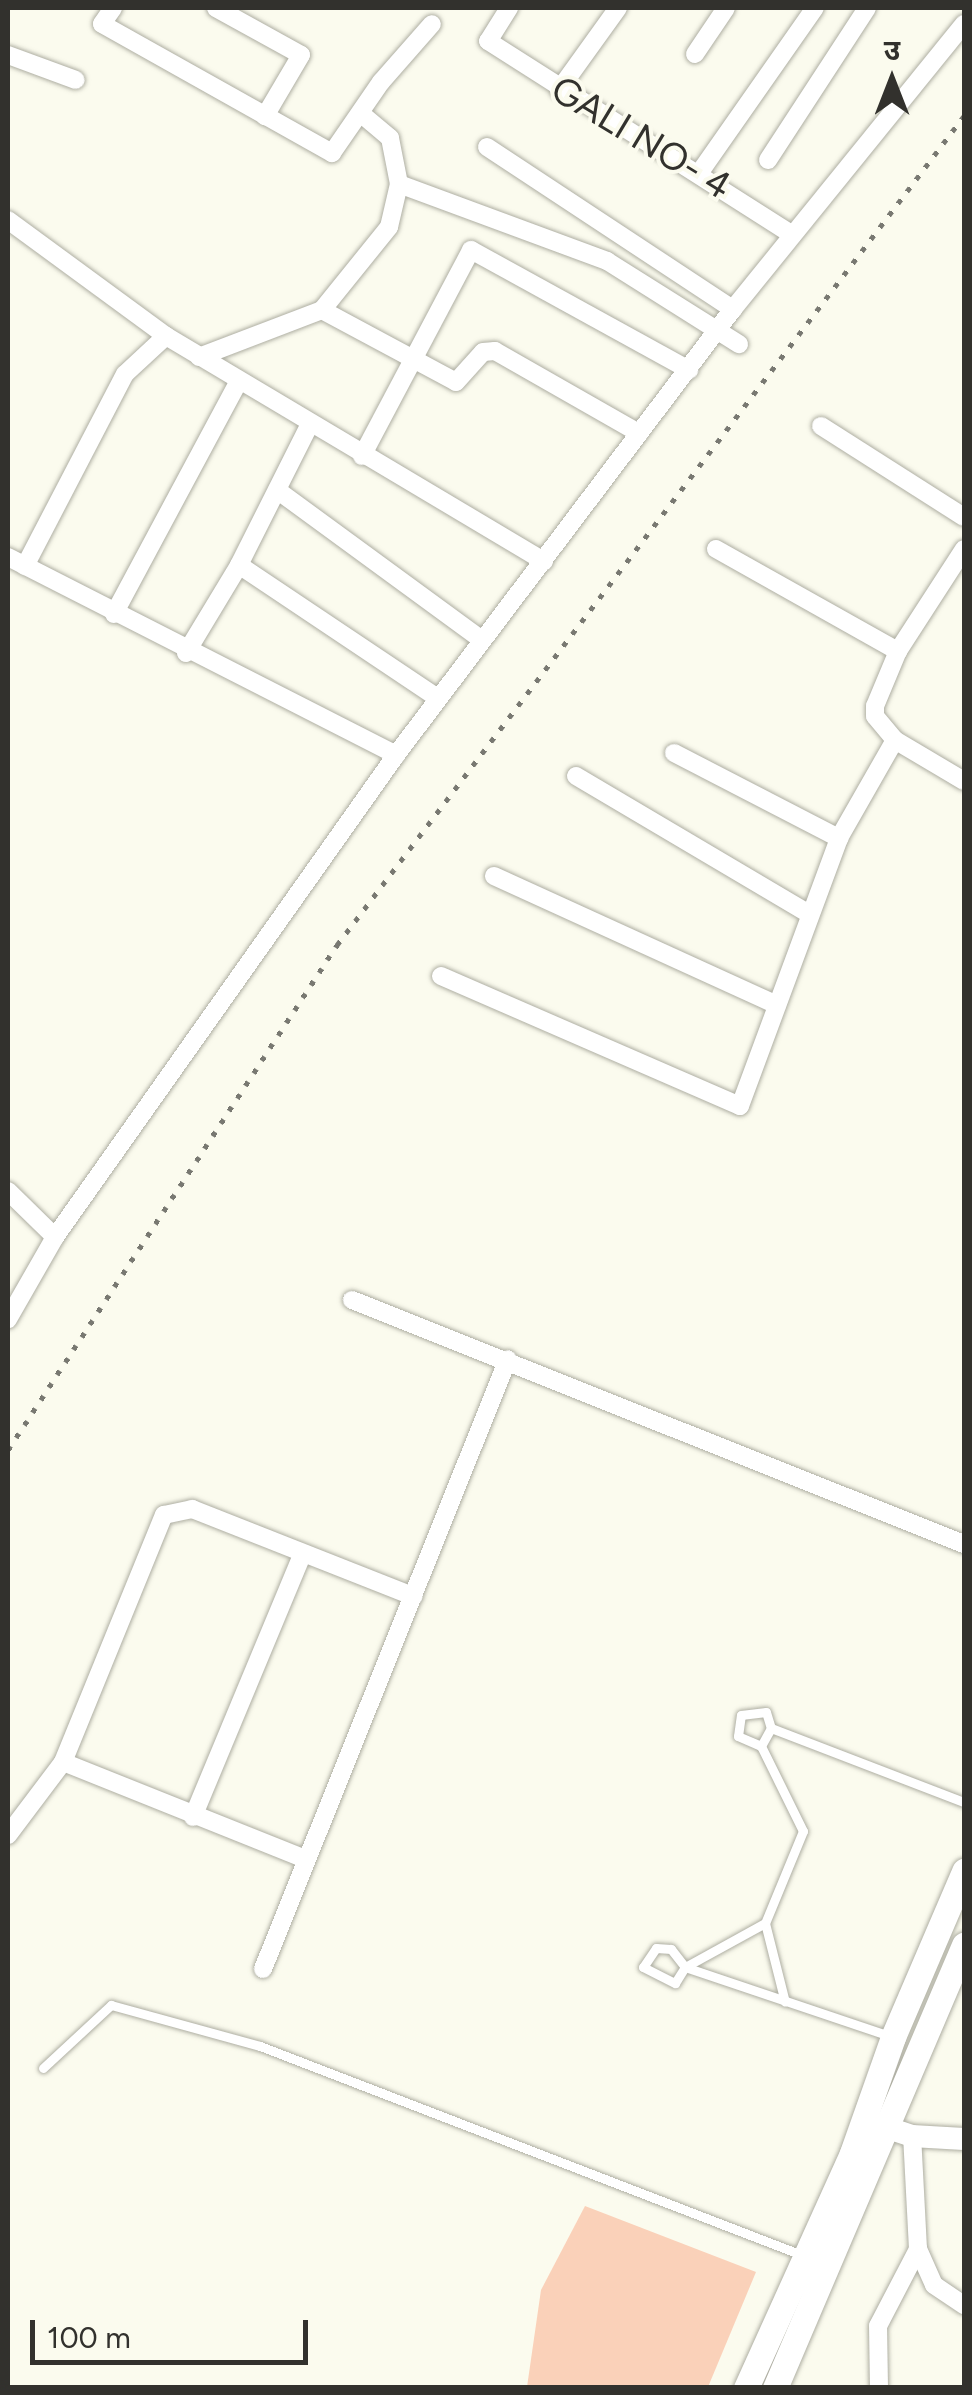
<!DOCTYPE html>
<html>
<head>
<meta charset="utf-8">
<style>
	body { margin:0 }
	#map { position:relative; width:972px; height:2395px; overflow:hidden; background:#fbfbee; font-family:Figtree,"Noto Sans Devanagari",sans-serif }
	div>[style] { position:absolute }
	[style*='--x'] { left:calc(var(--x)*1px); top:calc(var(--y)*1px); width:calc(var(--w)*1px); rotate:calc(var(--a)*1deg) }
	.green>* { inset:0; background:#fad1b9 }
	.roads { filter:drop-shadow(0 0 2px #aeaea2) drop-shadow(0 0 2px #aeaea2) }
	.service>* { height:9px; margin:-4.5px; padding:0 4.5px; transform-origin:4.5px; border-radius:4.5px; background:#fff }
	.minor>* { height:18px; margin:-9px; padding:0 9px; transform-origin:9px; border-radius:9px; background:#fff }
	.tertiary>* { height:22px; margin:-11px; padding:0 11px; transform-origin:11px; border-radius:11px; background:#fff }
	.secondary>* { height:25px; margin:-12.5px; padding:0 12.5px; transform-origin:12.5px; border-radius:12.5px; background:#fff }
	.rail>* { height:5px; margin-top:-2.5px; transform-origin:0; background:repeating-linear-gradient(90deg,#787871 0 5px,transparent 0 15px) }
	span { translate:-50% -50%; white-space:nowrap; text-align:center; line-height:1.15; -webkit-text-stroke:8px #fbfbee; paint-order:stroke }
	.street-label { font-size:38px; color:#32312d }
	.frame { position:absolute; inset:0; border:10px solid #32312d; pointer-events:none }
	.north { position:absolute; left:842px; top:30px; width:100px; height:100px; -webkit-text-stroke:8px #fbfbee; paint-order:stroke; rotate:0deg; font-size:28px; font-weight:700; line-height:40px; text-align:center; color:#32312d }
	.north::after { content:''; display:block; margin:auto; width:35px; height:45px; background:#32312d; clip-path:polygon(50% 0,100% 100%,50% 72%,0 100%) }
	.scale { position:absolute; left:30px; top:2320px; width:278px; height:45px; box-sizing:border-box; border:5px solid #32312d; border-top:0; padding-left:12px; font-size:30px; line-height:35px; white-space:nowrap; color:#32312d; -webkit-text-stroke:8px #fbfbee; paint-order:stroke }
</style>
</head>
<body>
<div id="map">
	<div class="green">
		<div style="clip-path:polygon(585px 2206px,756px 2272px,708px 2387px,527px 2387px,541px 2290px)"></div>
	</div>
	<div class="roads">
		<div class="service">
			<div style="--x:771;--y:1728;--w:207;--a:21"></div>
			<div style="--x:761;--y:1746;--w:25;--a:-157"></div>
			<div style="--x:738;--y:1736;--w:21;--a:-82"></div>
			<div style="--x:741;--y:1715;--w:25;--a:-7"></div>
			<div style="--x:766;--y:1712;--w:17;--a:73"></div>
			<div style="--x:771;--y:1728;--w:21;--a:119"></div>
			<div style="--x:761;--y:1746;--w:95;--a:63.7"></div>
			<div style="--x:803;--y:1831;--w:100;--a:112.4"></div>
			<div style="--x:765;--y:1923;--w:81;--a:75.8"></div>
			<div style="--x:765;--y:1923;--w:91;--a:151.2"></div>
			<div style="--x:685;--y:1967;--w:23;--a:-128"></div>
			<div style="--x:671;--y:1949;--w:15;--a:-176"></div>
			<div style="--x:656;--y:1948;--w:23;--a:124"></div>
			<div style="--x:643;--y:1967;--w:36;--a:27"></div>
			<div style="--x:675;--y:1983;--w:19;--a:-58"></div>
			<div style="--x:685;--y:1967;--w:216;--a:18.6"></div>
			<div style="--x:43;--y:2068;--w:93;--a:-42.8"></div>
			<div style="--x:111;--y:2005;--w:155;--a:15.4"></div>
			<div style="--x:260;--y:2046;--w:581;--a:21.09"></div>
		</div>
		<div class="minor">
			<div style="--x:113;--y:8;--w:19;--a:125"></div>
			<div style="--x:102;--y:24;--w:264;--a:29.3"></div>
			<div style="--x:332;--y:153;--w:86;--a:-55.4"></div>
			<div style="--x:381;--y:82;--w:77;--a:-48.7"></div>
			<div style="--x:216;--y:8;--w:97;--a:28.9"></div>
			<div style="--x:301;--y:55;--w:71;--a:120.5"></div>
			<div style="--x:509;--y:8;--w:39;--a:122"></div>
			<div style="--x:488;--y:41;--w:361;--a:32.5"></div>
			<div style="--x:695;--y:54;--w:55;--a:-56"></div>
			<div style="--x:8;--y:55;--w:72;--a:20.2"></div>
			<div style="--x:559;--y:90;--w:101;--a:-54.3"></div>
			<div style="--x:487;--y:147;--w:295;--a:33.4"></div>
			<div style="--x:768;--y:160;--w:181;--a:-56.9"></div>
			<div style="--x:700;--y:172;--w:200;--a:-55"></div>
			<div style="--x:399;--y:184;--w:222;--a:20.3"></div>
			<div style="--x:607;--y:261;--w:156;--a:32.2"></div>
			<div style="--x:8;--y:220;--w:196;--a:36.3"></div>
			<div style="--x:166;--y:336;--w:440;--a:30.8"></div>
			<div style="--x:322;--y:310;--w:152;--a:28.2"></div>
			<div style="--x:456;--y:382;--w:40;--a:-48"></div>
			<div style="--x:483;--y:352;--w:12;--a:-5"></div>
			<div style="--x:495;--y:351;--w:166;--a:29.7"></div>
			<div style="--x:199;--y:357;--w:132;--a:-20.9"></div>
			<div style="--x:322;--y:310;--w:107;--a:-51.1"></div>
			<div style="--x:389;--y:227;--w:44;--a:-76.9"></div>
			<div style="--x:399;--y:184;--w:47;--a:-101.1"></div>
			<div style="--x:390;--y:138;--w:39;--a:-140"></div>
			<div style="--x:821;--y:426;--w:169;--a:32.5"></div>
			<div style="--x:362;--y:456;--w:233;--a:-62.1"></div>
			<div style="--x:471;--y:250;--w:249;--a:28.8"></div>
			<div style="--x:277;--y:490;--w:254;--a:36.2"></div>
			<div style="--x:716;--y:549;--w:209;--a:29.3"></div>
			<div style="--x:898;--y:651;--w:121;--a:-57.1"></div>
			<div style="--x:8;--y:557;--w:436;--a:27"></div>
			<div style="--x:396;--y:755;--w:590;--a:125.28"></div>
			<div style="--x:55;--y:1237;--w:95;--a:119.8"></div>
			<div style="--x:239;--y:565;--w:239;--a:33.8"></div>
			<div style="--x:25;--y:566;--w:216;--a:-62.5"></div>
			<div style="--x:125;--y:374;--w:56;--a:-42.8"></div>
			<div style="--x:114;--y:614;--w:264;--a:-61.8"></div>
			<div style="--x:186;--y:653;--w:103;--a:-58.9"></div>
			<div style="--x:239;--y:565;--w:158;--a:-63.3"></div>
			<div style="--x:895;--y:740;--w:80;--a:30.7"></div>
			<div style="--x:674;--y:753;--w:186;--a:27.3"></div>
			<div style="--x:396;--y:755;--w:559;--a:-52.93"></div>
			<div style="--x:733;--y:309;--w:367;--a:-51"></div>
			<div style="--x:576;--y:776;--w:271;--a:30.6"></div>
			<div style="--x:494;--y:876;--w:311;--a:24.5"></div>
			<div style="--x:441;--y:976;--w:326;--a:23.5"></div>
			<div style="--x:740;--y:1106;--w:286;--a:-69.7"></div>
			<div style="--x:839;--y:838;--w:113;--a:-60.3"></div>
			<div style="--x:895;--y:740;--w:31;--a:-130"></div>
			<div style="--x:875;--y:716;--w:10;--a:-90"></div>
			<div style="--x:875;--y:706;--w:60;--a:-67.3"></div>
			<div style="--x:8;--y:1191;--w:66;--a:44.4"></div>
			<div style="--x:352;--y:1300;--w:659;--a:21.74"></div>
			<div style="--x:63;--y:1762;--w:267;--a:-67.8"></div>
			<div style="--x:164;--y:1515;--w:29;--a:-12"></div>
			<div style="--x:192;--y:1509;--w:238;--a:21.5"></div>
			<div style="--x:193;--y:1817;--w:284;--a:-67.4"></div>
			<div style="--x:8;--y:1835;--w:91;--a:-53"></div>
			<div style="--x:63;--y:1762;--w:262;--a:21.8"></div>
			<div style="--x:263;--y:1969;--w:657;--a:-68.12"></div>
			<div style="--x:918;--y:2249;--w:39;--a:66"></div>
			<div style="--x:934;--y:2285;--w:36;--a:34"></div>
			<div style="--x:879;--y:2388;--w:62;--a:-90.9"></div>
			<div style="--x:878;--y:2326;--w:87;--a:-62.5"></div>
			<div style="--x:918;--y:2249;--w:113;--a:-93"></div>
		</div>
		<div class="tertiary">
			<div style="--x:870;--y:2122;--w:44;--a:18.4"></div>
			<div style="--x:912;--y:2136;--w:52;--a:3.3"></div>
		</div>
		<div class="secondary">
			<div style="--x:746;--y:2388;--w:258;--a:-65.7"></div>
			<div style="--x:852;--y:2153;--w:123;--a:-70.5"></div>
			<div style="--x:893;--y:2037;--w:181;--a:-66.8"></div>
			<div style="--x:775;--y:2388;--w:482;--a:-66.9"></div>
		</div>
	</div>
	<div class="rail">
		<div style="--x:8;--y:1450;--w:603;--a:-56.92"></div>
		<div style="--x:337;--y:945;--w:1039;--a:-52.9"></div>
	</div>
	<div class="street-label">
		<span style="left:641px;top:138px;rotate:31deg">GALI NO- 4</span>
	</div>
	<div class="frame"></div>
	<div class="north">उ</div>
	<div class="scale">100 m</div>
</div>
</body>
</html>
